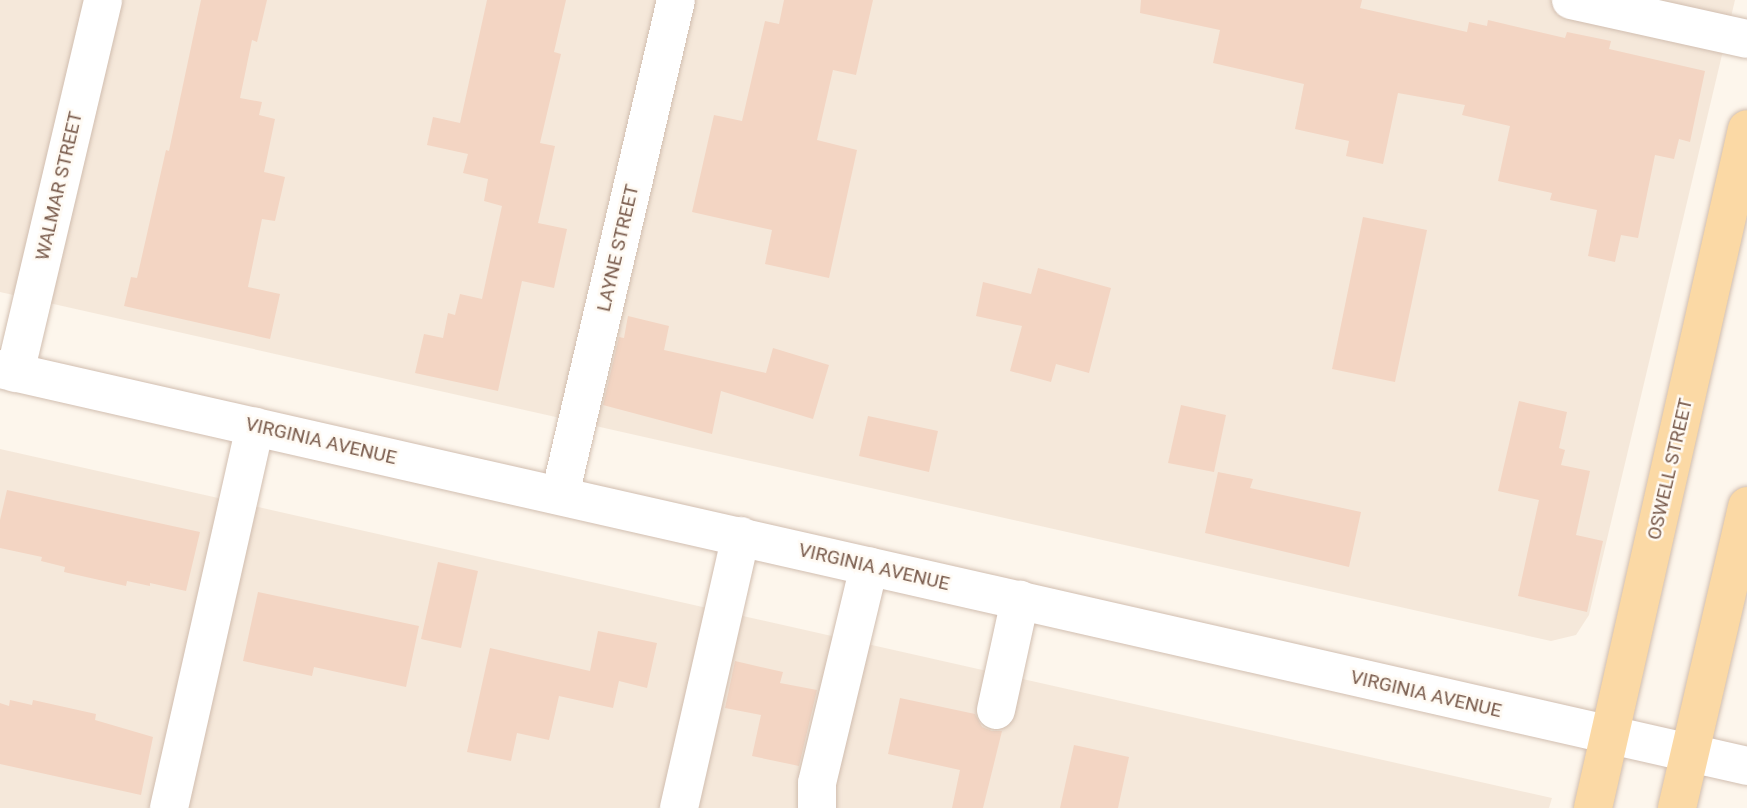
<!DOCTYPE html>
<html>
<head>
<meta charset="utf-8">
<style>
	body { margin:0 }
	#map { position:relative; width:1747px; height:808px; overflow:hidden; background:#fdf6ec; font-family:Roboto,sans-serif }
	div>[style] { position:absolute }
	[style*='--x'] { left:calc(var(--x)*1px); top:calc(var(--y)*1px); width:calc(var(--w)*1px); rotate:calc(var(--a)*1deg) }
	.residential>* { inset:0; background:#f5e8da }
	.building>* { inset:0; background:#f3d5c3 }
	.roads { filter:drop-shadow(0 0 2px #d1beb0) drop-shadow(0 0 2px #d1beb0) }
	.minor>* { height:38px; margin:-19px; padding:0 19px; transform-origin:19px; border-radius:19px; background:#fff }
	.major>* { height:38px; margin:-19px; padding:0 19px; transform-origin:19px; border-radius:19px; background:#fbd9a5 }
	span { translate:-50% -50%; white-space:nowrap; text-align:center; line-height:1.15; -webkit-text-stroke:5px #fffaf3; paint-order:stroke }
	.street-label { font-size:19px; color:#7a5c4d }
</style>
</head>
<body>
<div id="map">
	<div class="residential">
		<div style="clip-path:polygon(0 0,1735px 0,1589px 615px,1576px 635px,1551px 641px,0 292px)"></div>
		<div style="clip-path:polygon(0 449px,1552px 798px,1549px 808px,0 808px)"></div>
	</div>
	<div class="building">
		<div style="clip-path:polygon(201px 0,267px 0,257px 42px,252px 40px,240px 98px,262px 102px,259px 115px,275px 119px,264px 172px,285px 177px,275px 221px,262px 219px,248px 287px,280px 294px,270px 339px,124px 306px,131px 277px,137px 278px,166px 150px,169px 151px)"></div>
		<div style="clip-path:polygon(487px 0,566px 0,554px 52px,561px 54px,540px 143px,555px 146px,538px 223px,567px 229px,554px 288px,522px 281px,498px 391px,415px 373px,424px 334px,443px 338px,448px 313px,455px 315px,460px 294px,482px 299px,502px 206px,484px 201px,488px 179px,463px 173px,468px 154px,427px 145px,433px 117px,460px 123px)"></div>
		<div style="clip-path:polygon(784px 0,873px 0,856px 75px,833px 70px,817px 140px,857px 150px,829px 278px,765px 264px,772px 230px,692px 212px,714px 115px,742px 121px,765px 21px,779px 24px)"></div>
		<div style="clip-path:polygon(1141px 0,1362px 0,1360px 8px,1467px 32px,1469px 22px,1487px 26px,1488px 20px,1565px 38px,1567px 32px,1611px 41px,1609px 49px,1705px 71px,1690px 142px,1679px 139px,1674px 159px,1655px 155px,1638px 238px,1621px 235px,1615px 262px,1588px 256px,1597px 210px,1550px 200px,1552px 193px,1498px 181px,1510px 126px,1462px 115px,1465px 105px,1398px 93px,1383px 164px,1346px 156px,1349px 141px,1295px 129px,1304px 84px,1213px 63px,1220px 30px,1140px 13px)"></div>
		<div style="clip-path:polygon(1363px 217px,1427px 230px,1395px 382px,1332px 369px)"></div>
		<div style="clip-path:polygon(1038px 268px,1111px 288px,1089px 373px,1056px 364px,1051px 382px,1010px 371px,1022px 326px,976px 316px,983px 282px,1031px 294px)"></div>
		<div style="clip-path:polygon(628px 316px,669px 326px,664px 350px,766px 373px,773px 348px,829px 365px,813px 419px,721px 391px,712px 434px,603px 405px,619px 337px,624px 338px)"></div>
		<div style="clip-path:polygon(1519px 401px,1567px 412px,1559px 448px,1565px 450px,1561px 465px,1590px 471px,1576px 535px,1603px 541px,1587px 612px,1518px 596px,1539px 500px,1498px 491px)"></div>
		<div style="clip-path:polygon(1181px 405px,1226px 415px,1214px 472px,1168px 463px)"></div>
		<div style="clip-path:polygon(868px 416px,938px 431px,929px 472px,859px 456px)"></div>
		<div style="clip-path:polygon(1218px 472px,1253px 479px,1250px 488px,1361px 512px,1349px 567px,1205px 533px)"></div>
		<div style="clip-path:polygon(7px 490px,200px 532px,186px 591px,150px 583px,150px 586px,127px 581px,126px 586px,64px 572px,65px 567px,41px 561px,42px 557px,0 548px,0 520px)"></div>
		<div style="clip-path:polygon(438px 562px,478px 571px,461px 648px,421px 639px)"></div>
		<div style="clip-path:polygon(258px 592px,419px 626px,406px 687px,314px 667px,312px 676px,243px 661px)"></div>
		<div style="clip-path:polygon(598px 631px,657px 643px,647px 688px,619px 681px,613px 708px,559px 696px,549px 740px,517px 733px,511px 761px,467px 752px,490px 648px,590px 671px)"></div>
		<div style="clip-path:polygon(735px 661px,783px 672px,780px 683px,817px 690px,799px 766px,752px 756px,761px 715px,725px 708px)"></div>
		<div style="clip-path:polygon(900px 698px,975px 714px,982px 727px,992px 731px,1002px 731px,983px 808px,952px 808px,960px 770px,888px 754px)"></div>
		<div style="clip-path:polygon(10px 700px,32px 705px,33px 700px,96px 714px,95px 720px,153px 737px,141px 795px,0 764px,0 703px,9px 706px)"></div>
		<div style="clip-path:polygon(1074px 745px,1129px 757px,1118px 808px,1060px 808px)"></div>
	</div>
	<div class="roads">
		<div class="minor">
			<div style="--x:1571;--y:0;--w:180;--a:12.5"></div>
			<div style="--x:0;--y:369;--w:1792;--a:12.8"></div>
			<div style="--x:15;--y:373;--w:383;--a:-76.7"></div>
			<div style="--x:560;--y:495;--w:508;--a:-76.81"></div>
			<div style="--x:996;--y:710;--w:113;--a:-77.7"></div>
			<div style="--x:169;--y:808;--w:391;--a:-77.3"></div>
			<div style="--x:679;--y:808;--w:279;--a:-77.2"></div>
			<div style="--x:817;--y:808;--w:25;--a:-90"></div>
			<div style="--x:817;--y:783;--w:223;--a:-76.5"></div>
		</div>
		<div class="major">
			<div style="--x:1593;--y:808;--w:696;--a:-77.22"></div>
			<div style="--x:1677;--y:808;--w:310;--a:-76.9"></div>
		</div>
	</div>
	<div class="street-label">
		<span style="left:59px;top:186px;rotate:-77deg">WALMAR STREET</span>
		<span style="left:618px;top:248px;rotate:-77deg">LAYNE STREET</span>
		<span style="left:321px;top:441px;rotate:13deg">VIRGINIA AVENUE</span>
		<span style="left:1670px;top:469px;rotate:-77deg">OSWELL STREET</span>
		<span style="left:874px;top:567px;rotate:13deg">VIRGINIA AVENUE</span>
		<span style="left:1426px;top:694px;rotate:13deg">VIRGINIA AVENUE</span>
	</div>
</div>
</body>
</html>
